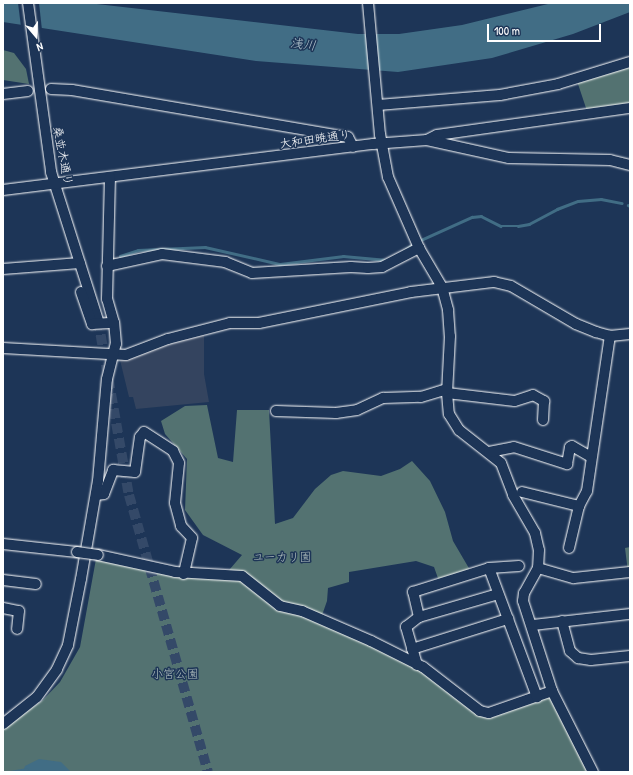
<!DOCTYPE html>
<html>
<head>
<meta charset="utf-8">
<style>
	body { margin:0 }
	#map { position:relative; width:633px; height:775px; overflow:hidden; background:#1d3557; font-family:"Patrick Hand","Klee One",sans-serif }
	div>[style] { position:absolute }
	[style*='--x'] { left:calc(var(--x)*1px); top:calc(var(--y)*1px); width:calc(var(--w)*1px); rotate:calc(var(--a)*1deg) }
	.built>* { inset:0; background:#34445f }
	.green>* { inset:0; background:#537271 }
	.water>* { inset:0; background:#416d85 }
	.pier>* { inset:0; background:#1d3557 }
	.stream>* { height:2.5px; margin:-1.25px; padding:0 1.25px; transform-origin:1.25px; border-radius:1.25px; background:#416d85 }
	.minor-tunnel>* { height:10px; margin-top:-5px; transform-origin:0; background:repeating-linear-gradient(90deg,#344968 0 10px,transparent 0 15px) }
	.roads { filter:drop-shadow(0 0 1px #fff) drop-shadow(0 0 1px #fff) }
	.minor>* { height:10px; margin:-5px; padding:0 5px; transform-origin:5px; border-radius:5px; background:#1d3557 }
	.bridges { filter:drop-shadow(0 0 1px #fff) drop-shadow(0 0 1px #fff) }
	.minor-bridge>* { height:10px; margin:-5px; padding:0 5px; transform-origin:5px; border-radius:5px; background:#1d3557 }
	span { translate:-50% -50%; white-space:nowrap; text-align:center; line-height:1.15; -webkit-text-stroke:3px #1d3557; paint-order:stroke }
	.street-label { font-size:12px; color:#fff }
	.park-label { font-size:12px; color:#b2c0bf }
	.water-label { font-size:13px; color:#b3c5ce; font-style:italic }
	.frame { position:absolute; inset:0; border:4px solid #fff; pointer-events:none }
	.north { position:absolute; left:16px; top:16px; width:40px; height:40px; -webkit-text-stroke:3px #1d3557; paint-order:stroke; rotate:161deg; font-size:11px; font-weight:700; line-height:16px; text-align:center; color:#fff }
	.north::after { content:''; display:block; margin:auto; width:14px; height:18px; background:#fff; clip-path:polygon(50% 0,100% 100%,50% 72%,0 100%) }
	.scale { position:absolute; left:487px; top:24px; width:114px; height:18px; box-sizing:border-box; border:2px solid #fff; border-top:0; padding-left:5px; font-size:12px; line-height:14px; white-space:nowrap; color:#fff; -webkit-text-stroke:3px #1d3557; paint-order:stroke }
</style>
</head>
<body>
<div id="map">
	<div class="built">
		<div style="clip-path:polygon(204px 333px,204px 374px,209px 402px,136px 409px,133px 397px,129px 397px,120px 360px)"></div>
	</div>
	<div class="green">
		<div style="clip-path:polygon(3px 50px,14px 53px,26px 69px,29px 84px,3px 80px)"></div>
		<div style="clip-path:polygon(630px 64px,630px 105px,587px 111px,577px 81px)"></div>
		<div style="clip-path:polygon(207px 405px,218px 458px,233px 462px,237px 410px,269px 410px,275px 524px,293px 518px,315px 489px,331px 475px,343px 471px,381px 476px,400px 469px,412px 461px,430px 481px,445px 512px,453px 541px,470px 570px,439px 581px,434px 567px,416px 561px,349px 572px,349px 582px,328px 588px,327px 601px,320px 621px,389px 650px,480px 711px,552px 691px,593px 772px,3px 772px,3px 728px,43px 700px,60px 682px,80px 647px,96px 559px,224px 576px,242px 555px,203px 535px,185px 510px,187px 459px,165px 434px,161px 421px,185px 406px)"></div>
		<div style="clip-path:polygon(630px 547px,630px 572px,628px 572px,625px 548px)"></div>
	</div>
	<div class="water">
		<div style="clip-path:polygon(3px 3px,88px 3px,358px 34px,399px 34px,462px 25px,552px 3px,630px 3px,630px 12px,573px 34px,492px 58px,398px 72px,256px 61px,3px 22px)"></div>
		<div style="clip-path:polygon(39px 759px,61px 762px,71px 772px,23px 772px,25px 766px)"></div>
	</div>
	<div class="pier">
		<div style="clip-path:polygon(18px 3px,39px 3px,42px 30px,21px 27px)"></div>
	</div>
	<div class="stream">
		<div style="--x:628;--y:205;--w:2;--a:27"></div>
		<div style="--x:421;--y:240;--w:56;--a:-24.3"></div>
		<div style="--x:472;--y:217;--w:9;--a:-6"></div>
		<div style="--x:481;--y:216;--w:22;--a:27"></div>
		<div style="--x:501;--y:226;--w:17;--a:0"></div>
		<div style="--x:518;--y:226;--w:11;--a:-10"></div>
		<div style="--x:529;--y:224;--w:32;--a:-28"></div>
		<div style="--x:557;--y:209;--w:22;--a:-21"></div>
		<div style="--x:578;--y:201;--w:23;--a:-5"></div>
		<div style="--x:601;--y:199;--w:21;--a:11"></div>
		<div style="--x:402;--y:252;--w:14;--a:-36"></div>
		<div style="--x:120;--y:256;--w:19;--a:-18"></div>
		<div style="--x:138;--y:250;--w:67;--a:-2.6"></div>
		<div style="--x:205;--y:247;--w:77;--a:12.8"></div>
		<div style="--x:280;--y:264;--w:64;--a:-7.2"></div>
		<div style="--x:343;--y:256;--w:44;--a:5.2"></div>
		<div style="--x:10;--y:772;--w:17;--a:-10"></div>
	</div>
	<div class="minor-tunnel">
		<div style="--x:98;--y:320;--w:178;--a:80"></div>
		<div style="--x:129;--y:495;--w:288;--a:74.1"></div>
	</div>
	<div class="roads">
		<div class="minor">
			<div style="--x:28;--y:3;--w:171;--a:82.2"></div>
			<div style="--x:51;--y:172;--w:155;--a:72.4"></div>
			<div style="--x:368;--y:3;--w:132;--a:84.8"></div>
			<div style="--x:380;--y:134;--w:44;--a:79.5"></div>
			<div style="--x:388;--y:177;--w:77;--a:66.4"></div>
			<div style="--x:419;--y:248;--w:45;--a:59.5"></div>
			<div style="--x:442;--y:287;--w:24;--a:75"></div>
			<div style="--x:448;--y:310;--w:26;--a:86"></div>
			<div style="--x:450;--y:336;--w:57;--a:93"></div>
			<div style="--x:447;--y:393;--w:21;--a:85"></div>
			<div style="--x:449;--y:414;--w:19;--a:58"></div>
			<div style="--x:459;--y:430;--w:53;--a:38.2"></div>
			<div style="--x:501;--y:463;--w:34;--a:69"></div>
			<div style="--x:513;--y:495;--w:44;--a:59.9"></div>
			<div style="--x:535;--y:533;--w:17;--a:77"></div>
			<div style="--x:539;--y:550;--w:18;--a:93"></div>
			<div style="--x:538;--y:568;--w:29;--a:119"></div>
			<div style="--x:524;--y:593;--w:8;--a:97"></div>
			<div style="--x:523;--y:601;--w:95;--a:72.1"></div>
			<div style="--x:552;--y:691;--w:91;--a:63.2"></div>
			<div style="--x:51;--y:89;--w:21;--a:3"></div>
			<div style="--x:72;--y:90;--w:280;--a:9.7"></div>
			<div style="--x:348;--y:137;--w:11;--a:63"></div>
			<div style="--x:3;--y:94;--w:25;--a:-7"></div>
			<div style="--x:378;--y:105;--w:122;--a:-4.7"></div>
			<div style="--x:500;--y:95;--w:59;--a:-10.7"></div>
			<div style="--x:558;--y:84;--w:75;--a:-17"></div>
			<div style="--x:427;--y:140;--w:11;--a:-27"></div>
			<div style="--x:437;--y:135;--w:195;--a:-8"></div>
			<div style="--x:3;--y:190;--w:373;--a:-7.1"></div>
			<div style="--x:373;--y:144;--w:54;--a:-4.2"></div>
			<div style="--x:427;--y:140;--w:84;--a:12.4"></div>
			<div style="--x:509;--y:158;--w:101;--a:1.1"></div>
			<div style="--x:610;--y:160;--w:21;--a:14"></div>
			<div style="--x:107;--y:266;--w:56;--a:-12.3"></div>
			<div style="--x:162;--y:254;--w:64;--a:7.2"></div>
			<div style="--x:225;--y:262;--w:29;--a:22"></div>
			<div style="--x:252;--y:273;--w:99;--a:-3.5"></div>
			<div style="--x:351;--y:267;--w:17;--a:3"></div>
			<div style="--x:368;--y:268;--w:14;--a:-4"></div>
			<div style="--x:382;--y:267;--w:42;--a:-27.2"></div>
			<div style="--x:3;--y:269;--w:77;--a:-4.5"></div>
			<div style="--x:81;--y:292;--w:34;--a:71"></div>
			<div style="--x:92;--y:324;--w:22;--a:-3"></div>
			<div style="--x:3;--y:348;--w:123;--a:3.3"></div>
			<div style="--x:126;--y:355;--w:45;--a:-20.9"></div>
			<div style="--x:168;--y:339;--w:64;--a:-14.5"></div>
			<div style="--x:230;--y:323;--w:29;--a:0"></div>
			<div style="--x:259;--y:323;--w:155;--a:-11.5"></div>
			<div style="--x:411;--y:292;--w:84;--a:-6.9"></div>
			<div style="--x:494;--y:282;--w:17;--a:13"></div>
			<div style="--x:511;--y:286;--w:75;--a:30.3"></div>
			<div style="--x:576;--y:324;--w:22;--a:22"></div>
			<div style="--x:596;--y:332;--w:15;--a:16"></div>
			<div style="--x:610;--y:336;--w:20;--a:-6"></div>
			<div style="--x:447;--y:393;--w:68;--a:6.7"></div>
			<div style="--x:515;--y:401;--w:19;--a:-18"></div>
			<div style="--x:533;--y:395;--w:13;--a:29"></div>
			<div style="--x:544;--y:401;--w:19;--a:93"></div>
			<div style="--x:276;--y:411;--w:60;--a:1.9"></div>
			<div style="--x:336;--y:413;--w:21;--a:-8"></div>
			<div style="--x:357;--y:410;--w:29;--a:-25"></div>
			<div style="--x:383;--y:398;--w:38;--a:-2"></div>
			<div style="--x:421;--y:397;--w:27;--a:-17"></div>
			<div style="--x:489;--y:452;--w:25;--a:-11"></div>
			<div style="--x:514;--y:447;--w:56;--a:17.8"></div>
			<div style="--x:567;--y:464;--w:17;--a:-80"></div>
			<div style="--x:570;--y:447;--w:2;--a:-27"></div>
			<div style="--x:572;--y:446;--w:22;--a:30"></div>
			<div style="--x:522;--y:492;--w:59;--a:13.8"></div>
			<div style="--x:96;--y:495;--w:8;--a:-7"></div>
			<div style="--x:104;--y:494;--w:26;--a:-69"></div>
			<div style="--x:113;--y:470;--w:22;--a:5"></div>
			<div style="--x:135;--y:472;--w:35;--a:-82"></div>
			<div style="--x:140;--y:437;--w:6;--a:-51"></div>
			<div style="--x:144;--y:432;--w:35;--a:33"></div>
			<div style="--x:173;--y:451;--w:13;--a:63"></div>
			<div style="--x:179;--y:463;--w:40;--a:95.7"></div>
			<div style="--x:175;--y:503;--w:24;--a:75"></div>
			<div style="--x:181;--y:526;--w:16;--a:47"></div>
			<div style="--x:192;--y:538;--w:37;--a:103"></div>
			<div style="--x:3;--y:544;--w:74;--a:6.2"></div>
			<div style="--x:569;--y:548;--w:43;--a:-76.6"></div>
			<div style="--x:579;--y:506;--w:17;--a:-62"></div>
			<div style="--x:587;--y:491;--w:157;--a:-81.6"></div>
			<div style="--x:98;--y:555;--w:79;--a:12.4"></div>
			<div style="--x:175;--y:572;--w:67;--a:3.4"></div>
			<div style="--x:242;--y:576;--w:48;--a:38.3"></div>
			<div style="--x:280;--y:606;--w:23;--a:13"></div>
			<div style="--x:302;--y:611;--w:75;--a:23.5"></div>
			<div style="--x:371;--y:641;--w:58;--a:26.6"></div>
			<div style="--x:423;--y:667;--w:72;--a:37.7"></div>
			<div style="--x:480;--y:711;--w:9;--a:13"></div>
			<div style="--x:489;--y:713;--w:67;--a:-19.2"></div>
			<div style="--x:489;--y:568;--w:138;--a:69.6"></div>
			<div style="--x:538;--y:568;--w:37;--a:16"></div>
			<div style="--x:574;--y:578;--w:56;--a:-6.1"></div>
			<div style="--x:3;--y:580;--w:33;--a:7"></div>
			<div style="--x:3;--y:608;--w:16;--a:11"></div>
			<div style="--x:19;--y:611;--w:18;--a:96"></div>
			<div style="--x:419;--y:617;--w:82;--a:-16.2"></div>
			<div style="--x:562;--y:621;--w:31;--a:75"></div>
			<div style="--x:570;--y:651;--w:11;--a:41"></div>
			<div style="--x:578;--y:658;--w:13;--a:9"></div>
			<div style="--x:591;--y:660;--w:39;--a:-6"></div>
			<div style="--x:533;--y:625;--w:98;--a:-6.5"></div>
			<div style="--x:412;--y:649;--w:101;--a:-17.4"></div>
			<div style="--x:417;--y:665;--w:40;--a:-106"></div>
			<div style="--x:406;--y:627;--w:16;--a:-38"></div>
			<div style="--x:419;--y:617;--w:26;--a:-103"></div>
			<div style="--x:413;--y:592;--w:80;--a:-17.5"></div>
			<div style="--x:489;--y:568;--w:30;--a:-4"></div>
			<div style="--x:3;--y:724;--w:43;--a:-38.5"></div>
			<div style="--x:37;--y:697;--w:34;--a:-54"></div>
			<div style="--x:57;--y:669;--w:26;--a:-65"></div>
			<div style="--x:68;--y:645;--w:67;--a:-78.9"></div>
			<div style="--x:81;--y:579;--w:99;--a:-80.2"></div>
			<div style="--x:98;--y:481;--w:102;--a:-85"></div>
			<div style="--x:107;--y:379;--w:36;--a:-76"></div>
			<div style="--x:116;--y:344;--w:21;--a:-95"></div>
			<div style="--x:114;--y:323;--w:25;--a:-106"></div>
			<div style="--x:107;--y:299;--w:122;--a:-88.6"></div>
		</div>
	</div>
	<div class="bridges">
		<div class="minor-bridge">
			<div style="--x:77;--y:552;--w:21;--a:8"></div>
		</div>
	</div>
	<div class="street-label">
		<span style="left:315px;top:139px;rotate:-8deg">大和田暁通り</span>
		<span style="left:63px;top:156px;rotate:79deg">桑並木通り</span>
	</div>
	<div class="park-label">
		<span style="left:282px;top:557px">ユーカリ園</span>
		<span style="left:175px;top:674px">小宮公園</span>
	</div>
	<div class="water-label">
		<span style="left:303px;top:44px;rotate:7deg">浅川</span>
	</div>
	<div class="frame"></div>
	<div class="north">N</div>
	<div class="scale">100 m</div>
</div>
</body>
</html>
